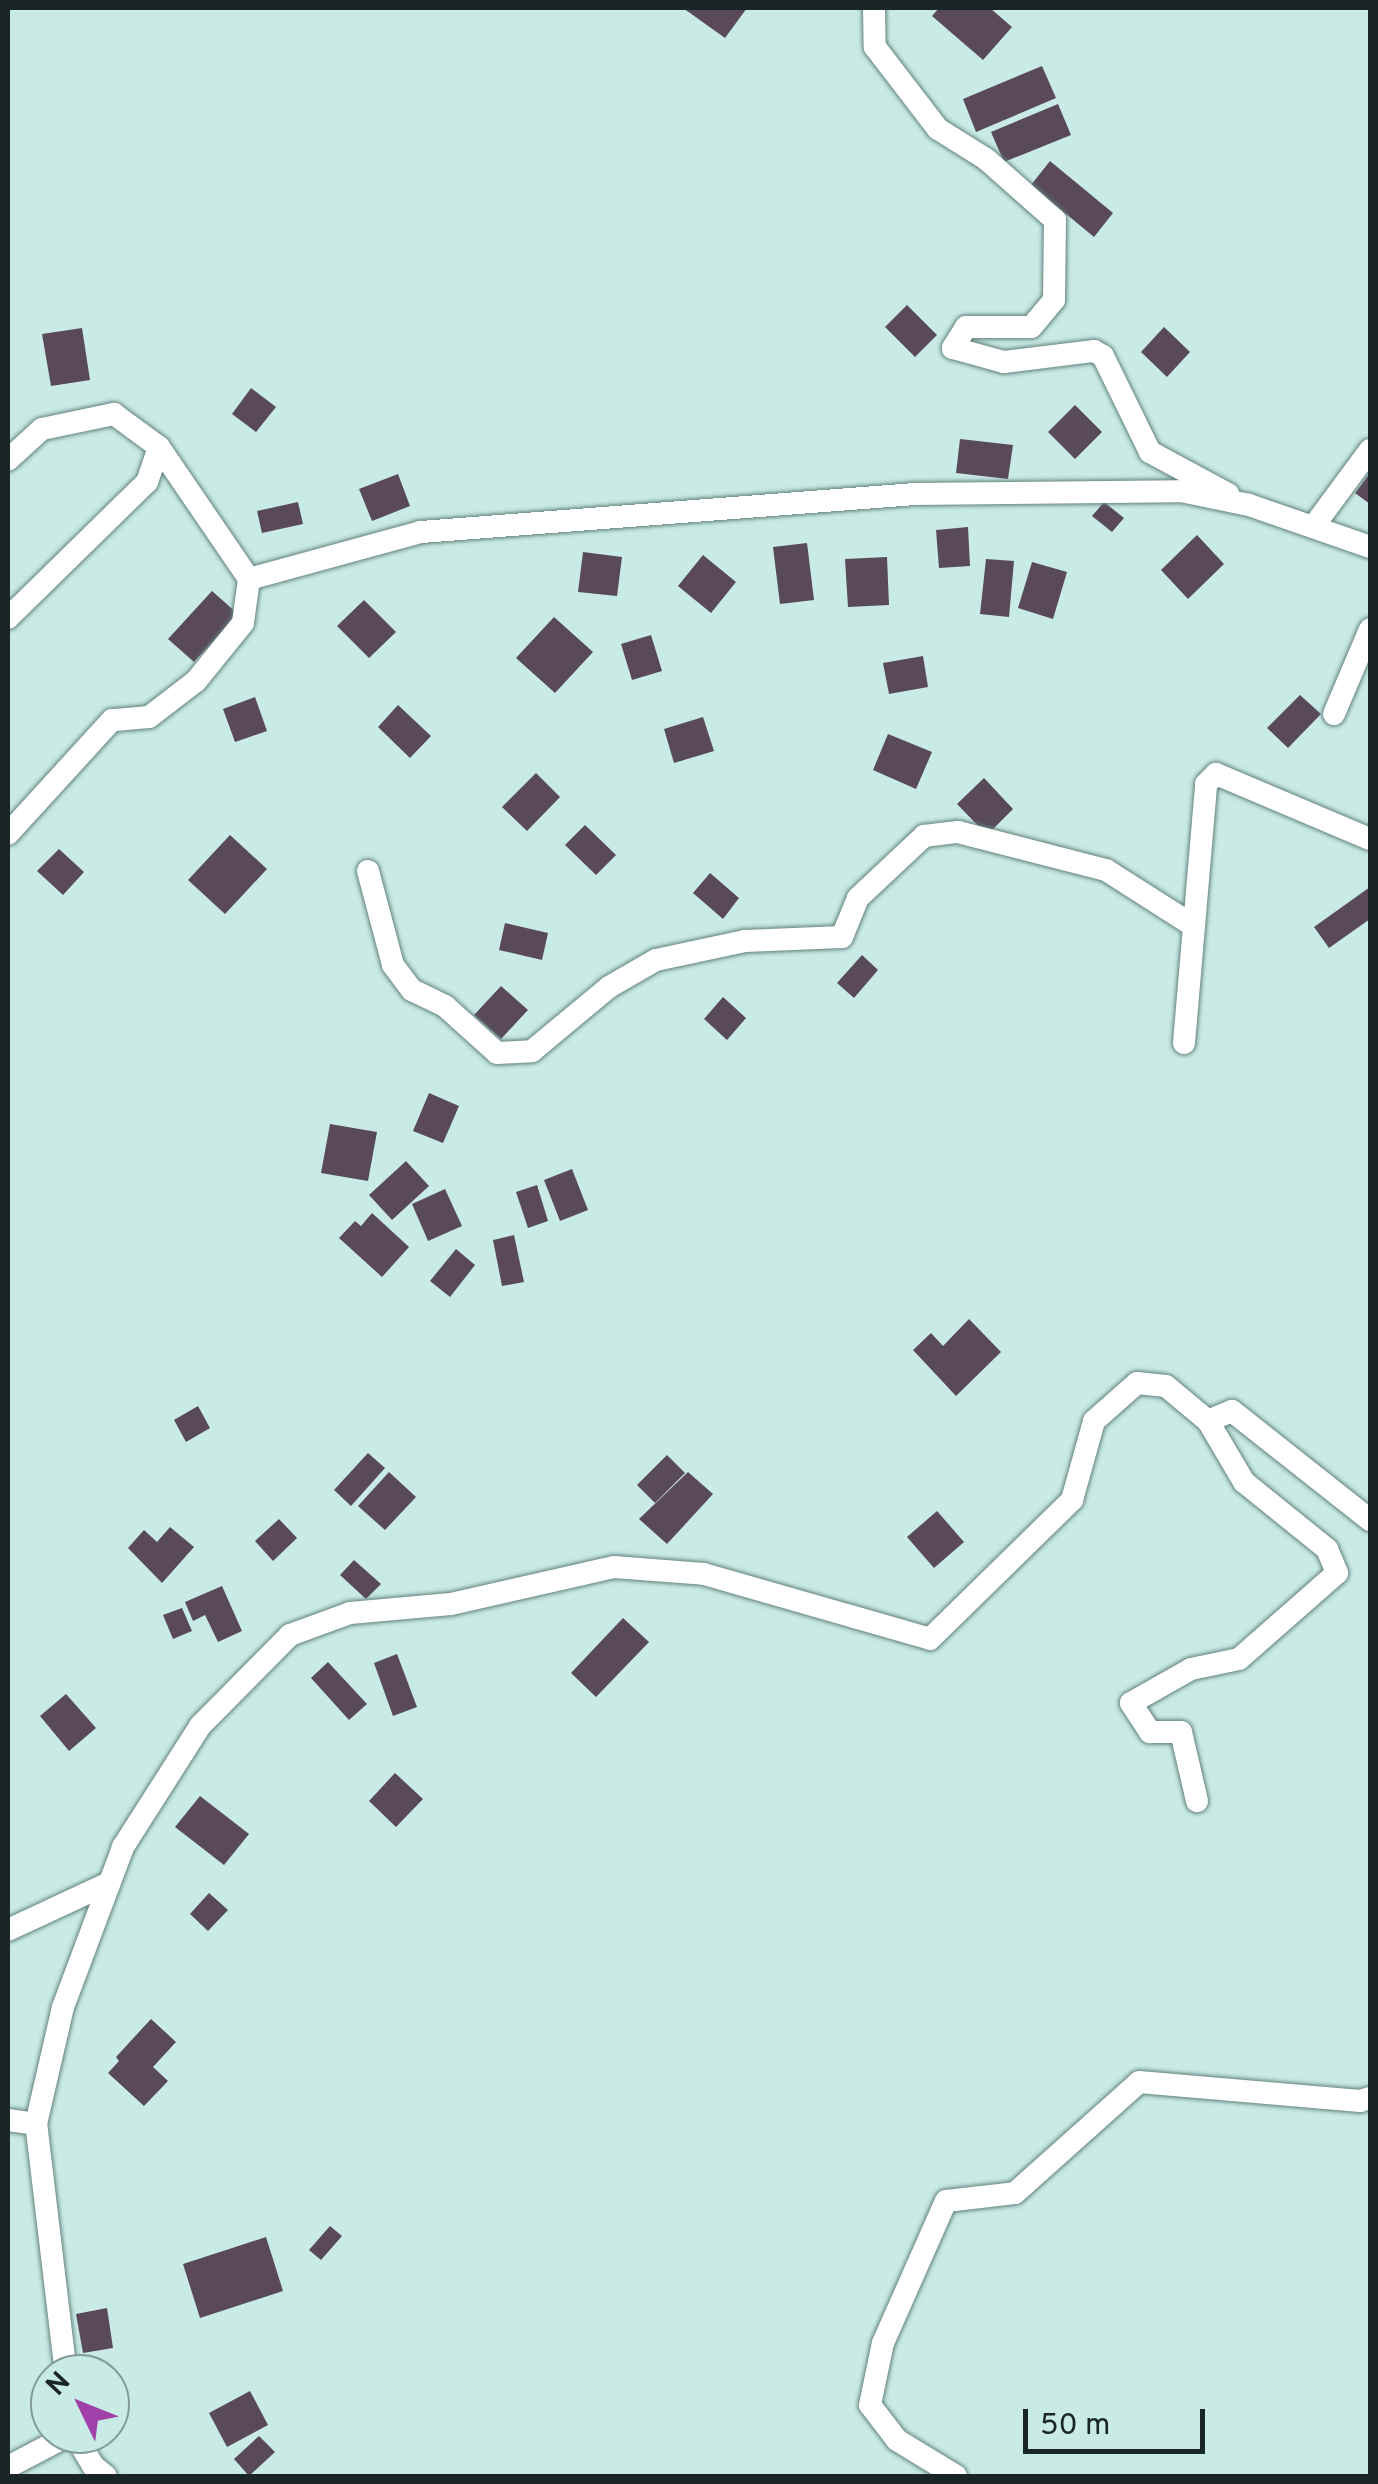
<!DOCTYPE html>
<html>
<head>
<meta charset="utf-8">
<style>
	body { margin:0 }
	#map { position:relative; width:1378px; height:2484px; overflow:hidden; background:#c9ebe6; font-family:Overpass,sans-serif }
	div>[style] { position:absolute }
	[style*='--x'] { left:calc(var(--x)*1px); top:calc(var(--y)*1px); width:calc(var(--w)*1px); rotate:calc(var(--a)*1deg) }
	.building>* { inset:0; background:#59495b }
	.roads { filter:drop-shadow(0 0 2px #62817d) drop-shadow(0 0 2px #62817d) }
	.minor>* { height:22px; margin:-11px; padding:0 11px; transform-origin:11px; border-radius:11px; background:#fff }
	span { translate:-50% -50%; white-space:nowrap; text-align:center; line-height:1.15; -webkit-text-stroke:10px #c9ebe6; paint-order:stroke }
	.frame { position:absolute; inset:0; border:10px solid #1a2625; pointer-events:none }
	.north { position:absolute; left:30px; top:2354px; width:100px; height:100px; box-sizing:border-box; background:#c9ebe6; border:2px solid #839c99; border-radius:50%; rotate:313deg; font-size:28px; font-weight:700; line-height:40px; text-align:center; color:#1a2625 }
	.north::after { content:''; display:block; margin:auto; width:35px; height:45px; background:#a041aa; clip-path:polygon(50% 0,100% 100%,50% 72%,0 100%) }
	.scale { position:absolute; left:1023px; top:2409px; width:182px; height:45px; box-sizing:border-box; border:5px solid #1a2625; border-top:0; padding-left:12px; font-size:30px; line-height:35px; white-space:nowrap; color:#1a2625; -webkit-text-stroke:8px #c9ebe6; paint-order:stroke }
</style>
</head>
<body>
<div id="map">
	<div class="building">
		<div style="clip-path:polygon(683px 8px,747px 8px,725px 38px)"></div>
		<div style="clip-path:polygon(939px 8px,990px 8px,1012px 27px,983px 60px,932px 16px)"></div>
		<div style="clip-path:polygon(1042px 66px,1056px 98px,976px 132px,963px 99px)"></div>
		<div style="clip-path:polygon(1058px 104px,1071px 135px,1004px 162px,991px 132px)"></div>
		<div style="clip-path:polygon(1050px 161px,1113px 213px,1094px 237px,1031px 185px)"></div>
		<div style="clip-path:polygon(907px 305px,937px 335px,915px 357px,885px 327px)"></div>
		<div style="clip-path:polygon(1164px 327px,1190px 352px,1167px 377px,1141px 352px)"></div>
		<div style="clip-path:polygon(82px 328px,90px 380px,51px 386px,42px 334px)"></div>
		<div style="clip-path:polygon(251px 388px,276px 407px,256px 432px,232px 414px)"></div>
		<div style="clip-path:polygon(1075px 405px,1102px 432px,1075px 459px,1048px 432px)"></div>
		<div style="clip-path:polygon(960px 439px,1013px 445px,1008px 479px,956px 473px)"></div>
		<div style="clip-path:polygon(1370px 473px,1370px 504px,1355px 493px)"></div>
		<div style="clip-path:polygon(398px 474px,410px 506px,372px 521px,359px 489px)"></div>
		<div style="clip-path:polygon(298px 502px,303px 524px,262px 533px,257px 511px)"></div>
		<div style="clip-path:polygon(1104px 502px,1124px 518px,1112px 532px,1092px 516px)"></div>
		<div style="clip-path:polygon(968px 527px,970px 566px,939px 568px,936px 530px)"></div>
		<div style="clip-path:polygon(1197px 535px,1224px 564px,1188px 599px,1161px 570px)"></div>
		<div style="clip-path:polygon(807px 543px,814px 600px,780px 604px,773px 547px)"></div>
		<div style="clip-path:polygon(583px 552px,622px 557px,617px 596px,578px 592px)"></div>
		<div style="clip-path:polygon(703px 555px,736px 582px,711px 613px,678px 586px)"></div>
		<div style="clip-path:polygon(887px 557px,889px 605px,848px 607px,845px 559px)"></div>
		<div style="clip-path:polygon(986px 559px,1014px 561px,1009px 617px,980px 614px)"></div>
		<div style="clip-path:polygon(1032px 562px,1067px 572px,1053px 619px,1018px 608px)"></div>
		<div style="clip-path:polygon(212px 591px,238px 614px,194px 662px,168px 639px)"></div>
		<div style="clip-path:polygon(364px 600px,396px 632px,369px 658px,337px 626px)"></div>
		<div style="clip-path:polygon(554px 617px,593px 652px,555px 693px,516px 658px)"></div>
		<div style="clip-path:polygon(651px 635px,662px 671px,632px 680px,621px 644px)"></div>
		<div style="clip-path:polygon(923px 656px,928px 687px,889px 694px,883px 663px)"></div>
		<div style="clip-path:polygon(1300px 695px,1321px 714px,1288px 748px,1267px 728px)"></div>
		<div style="clip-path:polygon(255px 697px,267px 731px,235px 742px,223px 709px)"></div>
		<div style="clip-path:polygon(398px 705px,431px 736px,410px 758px,378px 727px)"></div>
		<div style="clip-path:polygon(703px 717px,714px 751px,674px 763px,664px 729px)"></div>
		<div style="clip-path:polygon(888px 734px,932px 752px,916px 789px,873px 770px)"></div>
		<div style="clip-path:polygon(536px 773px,560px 797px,527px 831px,502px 807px)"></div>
		<div style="clip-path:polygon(984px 778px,1013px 809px,987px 835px,957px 804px)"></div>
		<div style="clip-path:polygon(585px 825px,616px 855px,596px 875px,565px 845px)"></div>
		<div style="clip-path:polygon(230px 835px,267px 869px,225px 914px,188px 880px)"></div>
		<div style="clip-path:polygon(59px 849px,84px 872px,63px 895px,37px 871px)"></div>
		<div style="clip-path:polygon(710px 873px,739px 898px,723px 919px,693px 893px)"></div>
		<div style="clip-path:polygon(1370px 887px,1370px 919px,1329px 948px,1314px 927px)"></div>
		<div style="clip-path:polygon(505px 923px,548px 933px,542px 960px,499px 950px)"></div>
		<div style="clip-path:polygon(862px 955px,878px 970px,854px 998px,837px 983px)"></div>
		<div style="clip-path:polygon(501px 986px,528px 1010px,501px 1039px,474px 1015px)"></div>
		<div style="clip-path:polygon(723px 997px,746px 1018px,727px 1040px,704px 1019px)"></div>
		<div style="clip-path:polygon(429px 1093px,459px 1106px,443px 1143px,413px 1131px)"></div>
		<div style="clip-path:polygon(330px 1124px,377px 1132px,368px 1181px,321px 1173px)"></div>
		<div style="clip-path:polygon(406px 1161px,429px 1186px,392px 1220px,369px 1195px)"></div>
		<div style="clip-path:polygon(572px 1169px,588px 1210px,560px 1221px,544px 1180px)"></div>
		<div style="clip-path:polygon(537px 1185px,548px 1221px,528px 1228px,516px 1192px)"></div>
		<div style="clip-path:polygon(445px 1189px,462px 1226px,428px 1241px,412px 1204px)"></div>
		<div style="clip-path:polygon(372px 1213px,409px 1247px,382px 1277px,339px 1238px,355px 1221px,361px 1226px)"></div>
		<div style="clip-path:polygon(514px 1235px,524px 1282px,502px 1286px,493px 1240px)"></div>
		<div style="clip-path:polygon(456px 1249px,475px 1265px,450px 1297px,430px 1281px)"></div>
		<div style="clip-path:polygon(969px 1319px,1001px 1352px,956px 1396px,913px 1350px,931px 1333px,943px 1346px)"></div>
		<div style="clip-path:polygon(198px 1406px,210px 1428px,186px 1442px,174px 1420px)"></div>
		<div style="clip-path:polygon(368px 1453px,385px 1468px,351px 1506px,334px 1490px)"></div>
		<div style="clip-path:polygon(667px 1455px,685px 1473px,655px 1503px,637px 1485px)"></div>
		<div style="clip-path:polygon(389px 1472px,416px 1497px,385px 1530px,358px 1506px)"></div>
		<div style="clip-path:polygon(688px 1472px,713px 1494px,667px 1544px,639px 1519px)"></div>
		<div style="clip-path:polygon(937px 1511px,964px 1542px,934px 1568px,907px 1537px)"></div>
		<div style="clip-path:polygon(279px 1519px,297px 1538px,273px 1561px,255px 1541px)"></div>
		<div style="clip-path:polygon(170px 1527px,194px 1547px,162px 1583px,128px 1548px,144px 1530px,157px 1542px)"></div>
		<div style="clip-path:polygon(354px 1560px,381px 1584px,366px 1599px,340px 1575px)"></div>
		<div style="clip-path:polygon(222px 1586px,242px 1631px,218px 1642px,205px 1615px,193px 1621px,185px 1602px)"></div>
		<div style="clip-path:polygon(182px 1608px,192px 1631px,173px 1639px,163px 1615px)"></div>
		<div style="clip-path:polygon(623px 1618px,649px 1642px,596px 1697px,571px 1673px)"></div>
		<div style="clip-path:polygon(397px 1654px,417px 1707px,393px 1716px,374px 1663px)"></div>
		<div style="clip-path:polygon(328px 1662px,367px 1704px,349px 1720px,311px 1678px)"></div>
		<div style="clip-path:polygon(66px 1694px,96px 1728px,69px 1751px,40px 1716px)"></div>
		<div style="clip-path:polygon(395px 1773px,423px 1799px,396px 1827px,369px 1801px)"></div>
		<div style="clip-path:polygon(200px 1796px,249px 1834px,224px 1865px,175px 1827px)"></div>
		<div style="clip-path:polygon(209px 1893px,228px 1910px,208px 1931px,190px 1914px)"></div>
		<div style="clip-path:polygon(151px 2019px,176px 2042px,153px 2067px,168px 2081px,144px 2106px,108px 2073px,119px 2061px,116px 2057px)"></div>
		<div style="clip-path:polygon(330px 2226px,342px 2236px,321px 2260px,309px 2250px)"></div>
		<div style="clip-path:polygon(266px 2237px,283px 2291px,200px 2318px,183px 2264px)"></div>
		<div style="clip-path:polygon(107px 2308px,113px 2348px,83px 2353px,76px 2314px)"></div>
		<div style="clip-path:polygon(250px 2391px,268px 2425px,227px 2447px,209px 2413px)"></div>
		<div style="clip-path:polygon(259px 2436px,275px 2452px,249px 2476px,234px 2459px)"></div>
	</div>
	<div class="roads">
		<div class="minor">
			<div style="--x:874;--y:8;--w:39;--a:89"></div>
			<div style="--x:875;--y:47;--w:103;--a:52.5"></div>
			<div style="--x:938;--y:129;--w:57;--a:32"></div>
			<div style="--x:986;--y:159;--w:92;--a:41.5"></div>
			<div style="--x:1055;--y:220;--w:80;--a:90.7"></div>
			<div style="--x:1054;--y:300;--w:35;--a:130"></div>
			<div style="--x:1031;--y:327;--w:65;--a:180"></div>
			<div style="--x:966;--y:327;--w:25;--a:122"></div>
			<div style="--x:953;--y:348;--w:53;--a:15.4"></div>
			<div style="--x:1004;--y:362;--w:91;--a:-7"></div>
			<div style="--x:1094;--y:351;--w:10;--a:29"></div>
			<div style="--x:1103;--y:356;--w:107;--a:63.9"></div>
			<div style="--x:1150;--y:452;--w:89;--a:28.3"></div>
			<div style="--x:8;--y:460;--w:46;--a:-42.4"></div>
			<div style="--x:42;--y:429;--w:74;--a:-11.8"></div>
			<div style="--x:114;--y:414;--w:56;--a:36.3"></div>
			<div style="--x:159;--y:447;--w:160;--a:55.7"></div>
			<div style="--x:249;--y:579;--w:44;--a:97.8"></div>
			<div style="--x:243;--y:623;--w:75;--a:129"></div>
			<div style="--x:196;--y:681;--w:59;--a:142.5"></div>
			<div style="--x:149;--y:717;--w:37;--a:175"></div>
			<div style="--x:112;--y:720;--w:154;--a:132.4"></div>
			<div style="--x:1313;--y:527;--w:96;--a:-53.5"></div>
			<div style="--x:249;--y:579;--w:178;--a:-15.3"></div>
			<div style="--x:421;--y:532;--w:492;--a:-4.4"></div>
			<div style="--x:912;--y:494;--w:269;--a:-0.6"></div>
			<div style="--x:1181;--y:491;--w:69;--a:11.6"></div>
			<div style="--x:1249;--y:505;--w:128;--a:19.1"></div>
			<div style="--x:8;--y:618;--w:194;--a:-44.4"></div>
			<div style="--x:147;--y:482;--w:37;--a:-71"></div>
			<div style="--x:1334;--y:714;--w:92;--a:-67"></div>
			<div style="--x:368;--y:871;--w:97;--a:75.1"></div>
			<div style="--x:393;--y:965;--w:31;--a:53"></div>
			<div style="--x:412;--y:990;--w:37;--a:26"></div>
			<div style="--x:445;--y:1006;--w:70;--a:42.1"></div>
			<div style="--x:497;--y:1053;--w:35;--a:-3"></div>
			<div style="--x:532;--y:1051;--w:100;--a:-39.7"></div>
			<div style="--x:609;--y:987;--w:54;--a:-29.9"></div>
			<div style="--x:656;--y:960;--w:91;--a:-12.1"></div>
			<div style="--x:745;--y:941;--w:97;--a:-2.4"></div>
			<div style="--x:842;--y:937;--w:42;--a:-67.7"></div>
			<div style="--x:858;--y:898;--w:91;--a:-43.2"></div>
			<div style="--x:924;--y:836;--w:34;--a:-7"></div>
			<div style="--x:958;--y:832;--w:153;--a:14.4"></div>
			<div style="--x:1106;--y:870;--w:104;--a:32.5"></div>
			<div style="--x:1184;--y:1043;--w:260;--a:-85.1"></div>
			<div style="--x:1206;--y:784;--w:14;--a:-45"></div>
			<div style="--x:1216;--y:774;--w:167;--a:22.9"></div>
			<div style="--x:1208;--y:1421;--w:26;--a:-23"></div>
			<div style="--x:1232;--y:1411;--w:176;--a:38.3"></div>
			<div style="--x:8;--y:1930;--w:111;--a:-25"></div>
			<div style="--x:8;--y:2120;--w:28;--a:8"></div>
			<div style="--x:66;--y:2374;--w:252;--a:-96.8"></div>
			<div style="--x:36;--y:2124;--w:120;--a:-77"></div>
			<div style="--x:63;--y:2007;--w:171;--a:-69.4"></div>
			<div style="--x:123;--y:1847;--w:143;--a:-57.5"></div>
			<div style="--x:200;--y:1726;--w:128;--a:-45.3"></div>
			<div style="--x:290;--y:1635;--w:64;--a:-20.1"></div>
			<div style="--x:350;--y:1613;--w:101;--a:-5.1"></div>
			<div style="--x:451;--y:1604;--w:167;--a:-12.8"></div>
			<div style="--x:614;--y:1567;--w:90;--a:4.4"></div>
			<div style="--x:704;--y:1574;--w:235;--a:16"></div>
			<div style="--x:930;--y:1639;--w:199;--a:-44.4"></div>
			<div style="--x:1072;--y:1500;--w:82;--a:-74.4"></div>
			<div style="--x:1094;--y:1421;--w:57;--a:-41.5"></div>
			<div style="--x:1137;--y:1383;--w:29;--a:6"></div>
			<div style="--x:1166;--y:1386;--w:55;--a:39.8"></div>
			<div style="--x:1208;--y:1421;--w:71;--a:59.5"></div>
			<div style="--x:1244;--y:1482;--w:107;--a:38.9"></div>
			<div style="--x:1327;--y:1549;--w:26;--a:67"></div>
			<div style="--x:1337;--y:1573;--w:130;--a:138.7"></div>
			<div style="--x:1239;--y:1659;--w:49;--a:168.2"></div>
			<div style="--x:1191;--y:1669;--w:69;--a:150.5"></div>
			<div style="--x:1131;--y:1703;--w:35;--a:57"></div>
			<div style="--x:1150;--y:1732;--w:31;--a:0"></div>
			<div style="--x:1181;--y:1732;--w:71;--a:76.9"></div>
			<div style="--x:74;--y:2434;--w:37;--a:59"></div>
			<div style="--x:93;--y:2466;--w:16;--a:38"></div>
			<div style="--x:8;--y:2467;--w:71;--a:-27.6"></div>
			<div style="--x:956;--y:2476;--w:69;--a:-148.6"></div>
			<div style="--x:897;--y:2440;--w:44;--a:-127.6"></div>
			<div style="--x:870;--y:2405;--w:63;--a:-78.2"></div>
			<div style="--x:883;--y:2343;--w:155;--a:-66.1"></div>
			<div style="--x:946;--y:2201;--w:69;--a:-6.6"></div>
			<div style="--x:1015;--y:2193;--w:166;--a:-41.8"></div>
			<div style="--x:1139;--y:2082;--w:222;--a:4.9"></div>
			<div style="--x:1360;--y:2101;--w:10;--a:-17"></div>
		</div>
	</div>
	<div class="frame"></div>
	<div class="north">N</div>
	<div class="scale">50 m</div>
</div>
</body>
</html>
